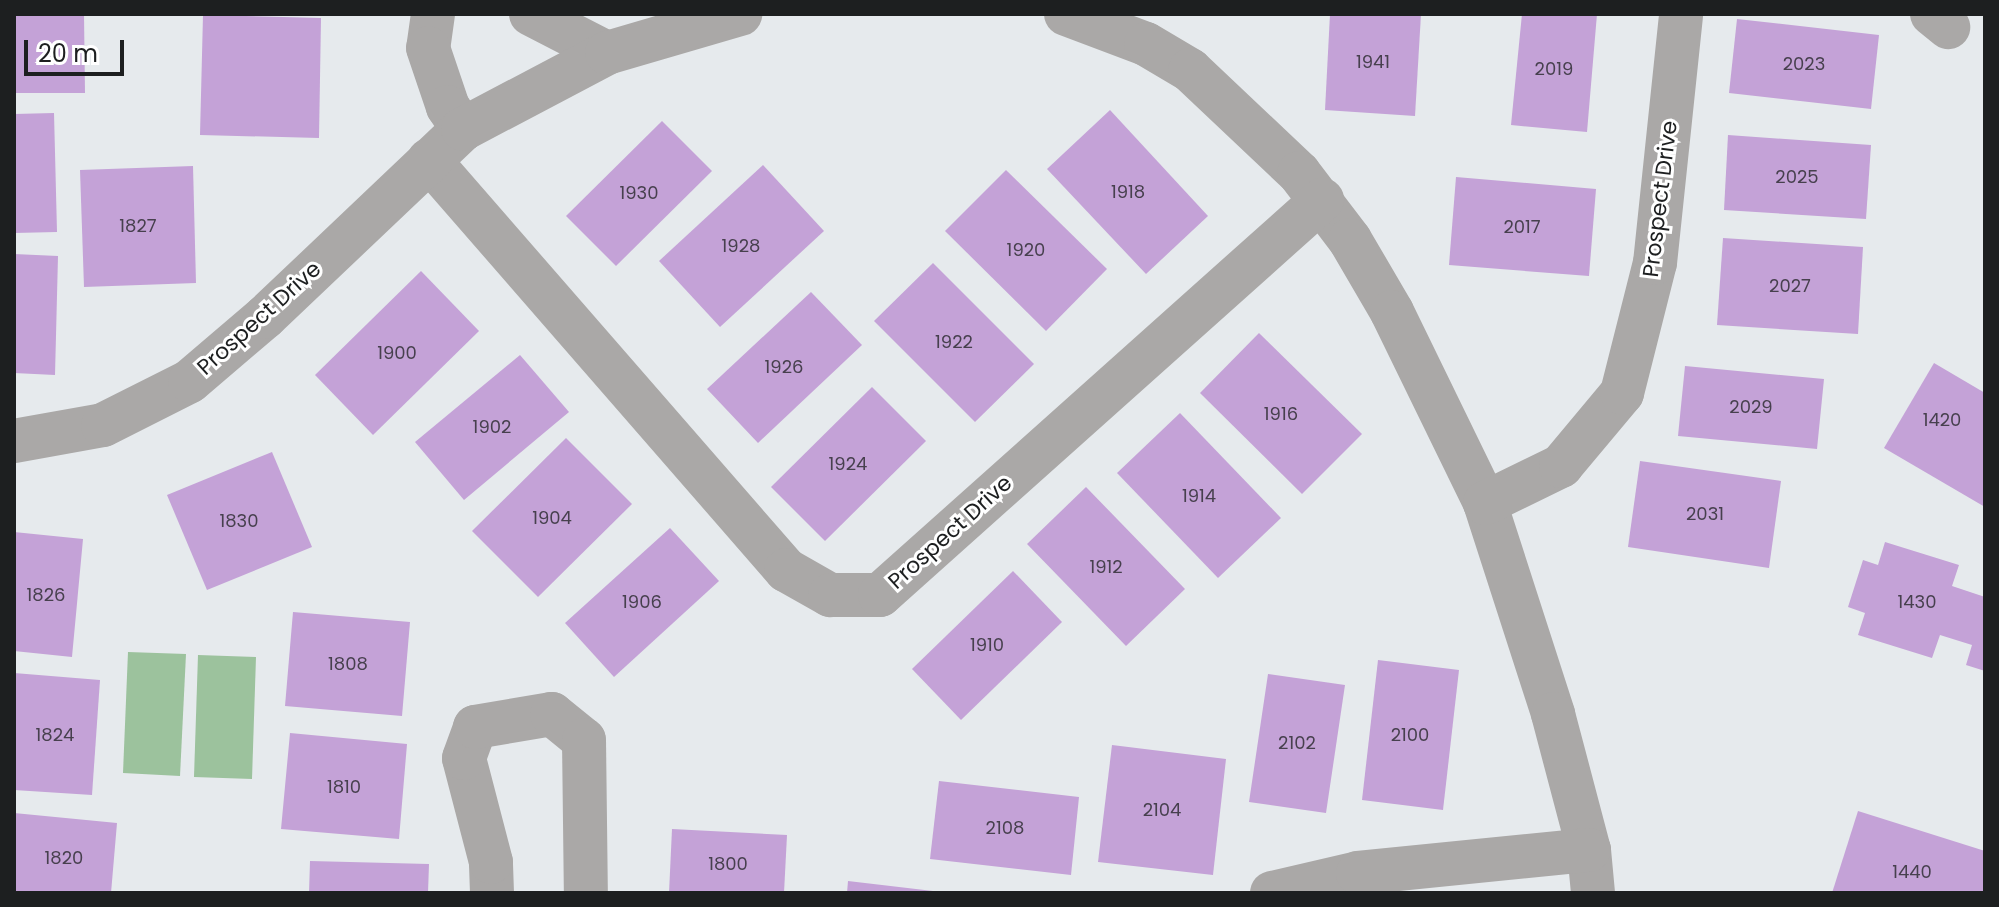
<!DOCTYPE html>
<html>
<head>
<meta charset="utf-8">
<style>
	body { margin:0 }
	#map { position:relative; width:1999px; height:907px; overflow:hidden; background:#e6eaed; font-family:Poppins,sans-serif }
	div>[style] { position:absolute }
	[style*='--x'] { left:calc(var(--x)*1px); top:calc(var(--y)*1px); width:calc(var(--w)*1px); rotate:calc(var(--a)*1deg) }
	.green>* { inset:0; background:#9cc29d }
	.building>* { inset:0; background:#c4a2d7 }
	.minor>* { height:44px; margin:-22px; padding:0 22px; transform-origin:22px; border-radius:22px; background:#aaa8a7 }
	span { translate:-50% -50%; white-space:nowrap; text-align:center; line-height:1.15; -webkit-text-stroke:6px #fff; paint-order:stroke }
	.number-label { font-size:18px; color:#47404e }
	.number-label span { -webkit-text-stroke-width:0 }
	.street-label { font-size:22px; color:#1d1f20 }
	.frame { position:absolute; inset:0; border:16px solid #1d1f20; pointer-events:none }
	.scale { position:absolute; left:24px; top:40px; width:100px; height:36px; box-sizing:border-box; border:4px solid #1d1f20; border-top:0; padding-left:10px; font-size:24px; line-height:28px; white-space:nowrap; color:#1d1f20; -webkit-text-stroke:6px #fff; paint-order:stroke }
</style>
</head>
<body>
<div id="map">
	<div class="green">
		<div style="clip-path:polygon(128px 652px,186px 654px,180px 776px,123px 773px)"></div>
		<div style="clip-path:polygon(198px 655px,256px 657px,252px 779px,194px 777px)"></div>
	</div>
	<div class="building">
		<div style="clip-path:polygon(14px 14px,84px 14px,85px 93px,14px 93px)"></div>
		<div style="clip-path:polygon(1330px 14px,1421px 14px,1415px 116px,1325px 110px)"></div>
		<div style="clip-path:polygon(1522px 14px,1597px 14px,1587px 132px,1511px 125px)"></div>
		<div style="clip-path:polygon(203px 15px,321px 18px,319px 138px,200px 135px)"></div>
		<div style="clip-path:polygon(1737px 19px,1879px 35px,1871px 109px,1729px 93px)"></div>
		<div style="clip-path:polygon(1110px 110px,1208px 216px,1146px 274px,1047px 169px)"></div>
		<div style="clip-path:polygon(54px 113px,57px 232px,14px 233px,14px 114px)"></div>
		<div style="clip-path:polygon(662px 121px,712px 171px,616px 266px,566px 216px)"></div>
		<div style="clip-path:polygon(1728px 135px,1871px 145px,1866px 219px,1724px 210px)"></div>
		<div style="clip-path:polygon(763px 165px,824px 231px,720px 327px,659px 261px)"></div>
		<div style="clip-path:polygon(193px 166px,196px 283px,84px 287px,80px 170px)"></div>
		<div style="clip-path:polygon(1006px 170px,1107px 269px,1046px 331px,945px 231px)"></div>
		<div style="clip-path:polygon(1456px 177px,1596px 189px,1589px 276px,1449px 265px)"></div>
		<div style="clip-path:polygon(1723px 238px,1863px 247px,1858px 334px,1717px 325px)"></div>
		<div style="clip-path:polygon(14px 254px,58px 256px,55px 375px,14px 373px)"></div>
		<div style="clip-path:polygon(933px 263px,1034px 364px,975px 422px,874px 321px)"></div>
		<div style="clip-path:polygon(421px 271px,479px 331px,373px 435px,315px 375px)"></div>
		<div style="clip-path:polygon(811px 292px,862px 345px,758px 443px,707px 389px)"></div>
		<div style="clip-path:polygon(1259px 333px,1362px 434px,1302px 494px,1200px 393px)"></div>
		<div style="clip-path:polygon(520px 355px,569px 412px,464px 500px,415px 442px)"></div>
		<div style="clip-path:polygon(1934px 363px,1985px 393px,1985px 507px,1884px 448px)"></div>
		<div style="clip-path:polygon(1685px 366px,1824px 379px,1817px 449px,1678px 436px)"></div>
		<div style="clip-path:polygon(872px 387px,926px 441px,825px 541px,771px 487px)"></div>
		<div style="clip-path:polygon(1180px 413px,1281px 518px,1218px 578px,1117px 473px)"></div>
		<div style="clip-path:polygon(566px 438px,632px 504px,538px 597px,472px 531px)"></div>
		<div style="clip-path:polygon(272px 452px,312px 547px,207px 590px,167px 495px)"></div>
		<div style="clip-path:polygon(1640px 461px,1781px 481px,1769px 568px,1628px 547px)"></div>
		<div style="clip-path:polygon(1086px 487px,1185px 589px,1126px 646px,1027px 544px)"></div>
		<div style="clip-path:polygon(670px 528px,719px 581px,614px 677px,565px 623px)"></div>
		<div style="clip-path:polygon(14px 532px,83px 539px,72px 657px,14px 651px)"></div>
		<div style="clip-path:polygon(1885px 542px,1959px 565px,1952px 586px,1985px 597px,1985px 671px,1966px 665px,1972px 645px,1940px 635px,1932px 658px,1858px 635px,1865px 613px,1848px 607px,1863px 560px,1878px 565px)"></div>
		<div style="clip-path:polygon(1013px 571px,1062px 622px,961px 720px,912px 669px)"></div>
		<div style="clip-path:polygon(293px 612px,410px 622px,402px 716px,285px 706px)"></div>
		<div style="clip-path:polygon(1378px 660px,1459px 670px,1443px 810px,1362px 800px)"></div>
		<div style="clip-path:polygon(14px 673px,100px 680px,92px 795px,14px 790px)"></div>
		<div style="clip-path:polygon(1268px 674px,1345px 685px,1326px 813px,1249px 802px)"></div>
		<div style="clip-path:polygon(290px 733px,407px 744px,399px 839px,281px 829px)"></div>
		<div style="clip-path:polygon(1112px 745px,1226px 759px,1213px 875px,1098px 862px)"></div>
		<div style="clip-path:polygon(939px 781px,1079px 797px,1071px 875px,930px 859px)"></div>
		<div style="clip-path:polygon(1858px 811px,1985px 851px,1985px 893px,1832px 893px)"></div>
		<div style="clip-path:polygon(14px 813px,117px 823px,111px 893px,14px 893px)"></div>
		<div style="clip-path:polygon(672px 829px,787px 835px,784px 893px,669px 893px)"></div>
		<div style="clip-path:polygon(310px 861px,429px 864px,428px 893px,309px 893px)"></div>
		<div style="clip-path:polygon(848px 881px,933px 891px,933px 893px,847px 893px)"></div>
	</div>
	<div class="minor">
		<div style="--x:433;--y:14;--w:34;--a:98"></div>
		<div style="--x:428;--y:48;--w:62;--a:71.3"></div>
		<div style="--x:448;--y:107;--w:27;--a:56"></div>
		<div style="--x:531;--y:14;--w:85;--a:27.2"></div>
		<div style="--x:1066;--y:14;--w:85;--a:20.6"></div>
		<div style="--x:1146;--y:44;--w:51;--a:30.6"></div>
		<div style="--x:1190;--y:70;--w:150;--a:43.4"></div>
		<div style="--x:1299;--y:173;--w:84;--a:52.7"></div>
		<div style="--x:1350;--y:240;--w:83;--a:59.7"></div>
		<div style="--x:1392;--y:312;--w:212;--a:64"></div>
		<div style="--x:1485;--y:503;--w:222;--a:72.1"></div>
		<div style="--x:1553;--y:714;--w:141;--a:75.2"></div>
		<div style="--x:1589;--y:850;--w:43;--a:84.7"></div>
		<div style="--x:1932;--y:14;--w:21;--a:39"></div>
		<div style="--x:429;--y:160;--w:544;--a:48.95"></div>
		<div style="--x:786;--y:570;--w:51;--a:29.6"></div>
		<div style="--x:830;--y:595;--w:50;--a:0"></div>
		<div style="--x:880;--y:595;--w:593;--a:-41.79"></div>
		<div style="--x:14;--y:441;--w:90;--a:-10.2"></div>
		<div style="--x:103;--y:425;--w:97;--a:-26.8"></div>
		<div style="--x:190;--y:381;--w:99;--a:-40.5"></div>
		<div style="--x:265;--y:317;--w:273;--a:-43.5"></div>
		<div style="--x:463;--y:129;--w:163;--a:-27.8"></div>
		<div style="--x:607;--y:53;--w:139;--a:-16.3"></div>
		<div style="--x:1485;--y:503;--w:85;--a:-26"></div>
		<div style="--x:1561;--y:466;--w:95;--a:-50.1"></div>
		<div style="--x:1622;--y:393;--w:134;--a:-75.8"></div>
		<div style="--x:1655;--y:263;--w:250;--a:-84"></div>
		<div style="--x:492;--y:893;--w:31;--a:-92"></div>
		<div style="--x:491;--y:862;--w:107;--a:-104.6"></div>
		<div style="--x:464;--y:758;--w:33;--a:-70"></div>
		<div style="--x:475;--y:727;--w:78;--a:-9.6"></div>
		<div style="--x:552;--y:714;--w:41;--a:39.1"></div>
		<div style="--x:584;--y:740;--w:153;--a:89.3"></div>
		<div style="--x:1272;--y:893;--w:88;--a:-13.1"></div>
		<div style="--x:1358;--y:873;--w:232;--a:-5.7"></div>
	</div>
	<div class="number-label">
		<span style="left:1373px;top:62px">1941</span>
		<span style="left:1804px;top:64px">2023</span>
		<span style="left:1554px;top:69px">2019</span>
		<span style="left:1797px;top:177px">2025</span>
		<span style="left:1128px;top:192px">1918</span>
		<span style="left:639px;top:193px">1930</span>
		<span style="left:138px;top:226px">1827</span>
		<span style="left:1522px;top:227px">2017</span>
		<span style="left:741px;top:246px">1928</span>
		<span style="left:1026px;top:250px">1920</span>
		<span style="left:1790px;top:286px">2027</span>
		<span style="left:954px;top:342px">1922</span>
		<span style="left:397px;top:353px">1900</span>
		<span style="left:784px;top:367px">1926</span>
		<span style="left:1751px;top:407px">2029</span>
		<span style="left:1281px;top:414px">1916</span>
		<span style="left:1942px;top:420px">1420</span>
		<span style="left:492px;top:427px">1902</span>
		<span style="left:848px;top:464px">1924</span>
		<span style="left:1199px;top:496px">1914</span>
		<span style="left:1705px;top:514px">2031</span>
		<span style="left:552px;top:518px">1904</span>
		<span style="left:239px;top:521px">1830</span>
		<span style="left:1106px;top:567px">1912</span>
		<span style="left:46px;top:595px">1826</span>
		<span style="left:642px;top:602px">1906</span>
		<span style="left:1917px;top:602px">1430</span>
		<span style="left:987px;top:645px">1910</span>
		<span style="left:348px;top:664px">1808</span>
		<span style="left:55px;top:735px">1824</span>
		<span style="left:1410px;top:735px">2100</span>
		<span style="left:1297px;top:743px">2102</span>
		<span style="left:344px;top:787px">1810</span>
		<span style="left:1162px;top:810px">2104</span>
		<span style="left:1005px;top:828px">2108</span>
		<span style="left:64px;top:858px">1820</span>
		<span style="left:728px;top:864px">1800</span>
		<span style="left:1912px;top:872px">1440</span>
	</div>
	<div class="street-label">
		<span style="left:1660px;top:199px;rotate:-83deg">Prospect Drive</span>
		<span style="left:259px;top:318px;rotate:-42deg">Prospect Drive</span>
		<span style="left:950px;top:532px;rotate:-42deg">Prospect Drive</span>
	</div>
	<div class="frame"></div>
	<div class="scale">20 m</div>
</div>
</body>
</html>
